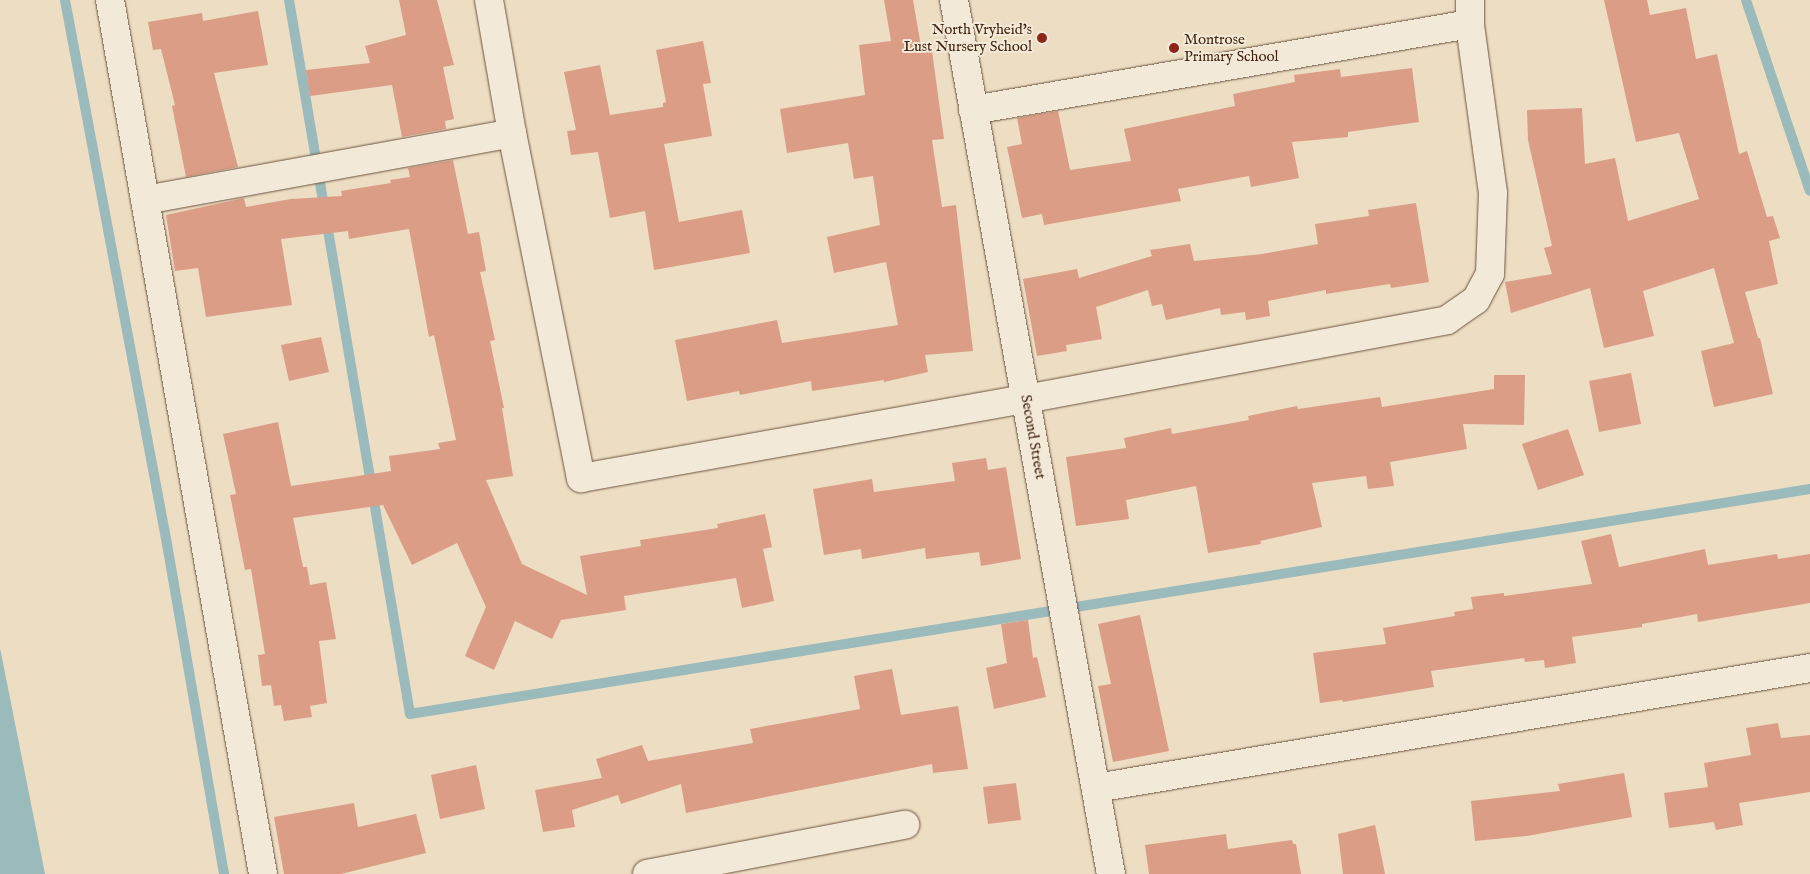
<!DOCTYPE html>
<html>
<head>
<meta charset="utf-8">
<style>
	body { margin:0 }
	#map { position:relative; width:1810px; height:874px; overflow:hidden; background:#ecddc3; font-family:"IM FELL English",serif }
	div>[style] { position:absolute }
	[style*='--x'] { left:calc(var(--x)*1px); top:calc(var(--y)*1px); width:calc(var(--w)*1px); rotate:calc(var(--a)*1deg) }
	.water>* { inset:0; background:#9ababb }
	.stream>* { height:10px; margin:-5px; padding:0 5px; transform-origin:5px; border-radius:5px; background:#9ababb }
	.building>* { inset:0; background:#dc9d87 }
	.roads { filter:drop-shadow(0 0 1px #6d533e) drop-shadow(0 0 1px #6d533e) }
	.minor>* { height:28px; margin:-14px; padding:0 14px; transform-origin:14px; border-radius:14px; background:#f3e9d8 }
	.dots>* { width:14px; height:14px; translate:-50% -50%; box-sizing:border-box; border:2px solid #f3e9d8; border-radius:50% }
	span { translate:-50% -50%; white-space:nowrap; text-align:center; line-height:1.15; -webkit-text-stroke:4px #f3e9d8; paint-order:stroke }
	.poi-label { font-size:15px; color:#432511 }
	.right { translate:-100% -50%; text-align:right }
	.left { translate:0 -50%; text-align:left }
	.street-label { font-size:15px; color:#432511 }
</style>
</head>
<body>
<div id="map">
	<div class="water">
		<div style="clip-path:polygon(0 648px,45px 874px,0 874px)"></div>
	</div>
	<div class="stream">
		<div style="--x:65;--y:0;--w:553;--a:79.38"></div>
		<div style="--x:167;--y:544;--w:335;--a:80.2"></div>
		<div style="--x:289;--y:0;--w:724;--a:80.38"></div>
		<div style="--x:410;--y:714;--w:1418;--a:-9.13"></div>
		<div style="--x:1746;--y:0;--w:201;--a:71.5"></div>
	</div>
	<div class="building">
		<div style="clip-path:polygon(399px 0,437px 0,454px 65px,443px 67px,454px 119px,445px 121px,446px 129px,402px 137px,392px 85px,310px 96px,306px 70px,370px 63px,365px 46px,406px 35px)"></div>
		<div style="clip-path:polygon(884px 0,913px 0,922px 52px,932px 51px,944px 139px,932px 140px,942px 207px,956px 205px,973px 351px,925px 355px,928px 372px,884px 382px,884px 380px,812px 391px,811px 381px,740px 395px,739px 391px,687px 401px,675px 340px,777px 320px,782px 343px,898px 325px,886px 262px,834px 273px,827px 237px,880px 225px,873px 176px,854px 179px,848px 143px,787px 153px,780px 109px,865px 95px,859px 45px,891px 41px)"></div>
		<div style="clip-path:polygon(1604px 0,1647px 0,1650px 15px,1686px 8px,1696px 59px,1717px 54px,1739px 154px,1747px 151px,1767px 217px,1773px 216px,1780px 238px,1769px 241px,1778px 284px,1745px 292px,1758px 338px,1760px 338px,1773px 394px,1714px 407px,1701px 351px,1734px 343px,1714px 268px,1643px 291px,1654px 336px,1604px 348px,1590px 288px,1511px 313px,1505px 282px,1552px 274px,1544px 248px,1552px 246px,1528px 140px,1527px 110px,1582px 108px,1585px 164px,1615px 158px,1628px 221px,1699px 199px,1679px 133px,1636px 142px)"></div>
		<div style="clip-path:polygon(258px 11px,268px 65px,214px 73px,238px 167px,186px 177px,172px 106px,175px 105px,161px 49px,153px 50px,148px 22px,202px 13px,203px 21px)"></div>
		<div style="clip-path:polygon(703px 41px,711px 83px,703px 84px,712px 136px,664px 144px,679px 222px,742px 210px,750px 253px,654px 270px,645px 211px,610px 218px,598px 152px,571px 155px,567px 131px,576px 130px,564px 72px,600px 65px,610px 115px,663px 107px,663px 103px,666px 102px,656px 50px)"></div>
		<div style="clip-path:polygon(1412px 68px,1419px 122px,1348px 132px,1348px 137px,1292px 142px,1299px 178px,1251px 187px,1249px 176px,1178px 189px,1181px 201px,1044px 225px,1042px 214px,1022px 218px,1007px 147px,1022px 144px,1017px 118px,1058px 111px,1070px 170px,1131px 161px,1124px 129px,1235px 106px,1233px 94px,1295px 82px,1294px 75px,1340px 69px,1341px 77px)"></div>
		<div style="clip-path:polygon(453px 160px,468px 234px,479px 232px,486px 271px,480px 272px,495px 340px,490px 341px,504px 408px,502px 408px,513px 476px,486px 480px,522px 564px,587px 595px,580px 556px,641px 546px,640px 540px,718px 528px,717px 524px,765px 514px,772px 547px,763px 549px,774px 601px,742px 608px,736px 578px,624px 596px,626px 610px,561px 620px,552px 639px,515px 621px,494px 670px,465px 656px,486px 607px,457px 543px,412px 565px,383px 505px,293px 518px,303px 567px,307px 567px,310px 585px,326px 582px,336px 639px,319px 641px,327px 703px,310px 706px,312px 717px,284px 721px,281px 705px,274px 706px,271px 685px,262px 686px,258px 655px,265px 654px,251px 569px,245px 570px,230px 495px,236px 494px,223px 434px,278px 422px,291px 486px,391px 471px,389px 456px,440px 449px,438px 443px,456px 440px,434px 335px,429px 337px,409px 229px,349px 239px,348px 231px,281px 239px,292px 305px,206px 317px,198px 268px,175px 271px,166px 215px,244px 198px,246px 207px,291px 199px,342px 196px,341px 191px,391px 183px,390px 180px,410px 177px,408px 168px)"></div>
		<div style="clip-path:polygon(1416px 203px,1429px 282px,1391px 288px,1390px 284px,1326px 294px,1326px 290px,1268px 301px,1270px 316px,1246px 320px,1245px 312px,1221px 315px,1220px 308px,1166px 320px,1162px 304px,1152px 306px,1148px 290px,1096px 307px,1102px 339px,1066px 345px,1067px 351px,1037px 356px,1023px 279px,1077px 269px,1079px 278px,1152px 256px,1150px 250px,1190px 244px,1194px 261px,1262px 254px,1318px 244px,1315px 224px,1369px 216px,1368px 210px)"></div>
		<div style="clip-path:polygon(321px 337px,329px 372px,289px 381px,281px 345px)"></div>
		<div style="clip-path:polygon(1631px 373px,1641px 424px,1599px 432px,1589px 381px)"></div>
		<div style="clip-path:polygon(1494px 375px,1525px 375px,1524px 425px,1463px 424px,1467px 449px,1390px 462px,1394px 486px,1368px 489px,1366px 476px,1312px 483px,1322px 527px,1260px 541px,1261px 544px,1208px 553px,1196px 486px,1126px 500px,1129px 519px,1076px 526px,1066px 457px,1126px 448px,1124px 438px,1171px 428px,1172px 434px,1249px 420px,1248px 416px,1297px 406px,1298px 409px,1380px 397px,1382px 407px,1494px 389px)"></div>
		<div style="clip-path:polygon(1568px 429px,1584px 475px,1538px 490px,1522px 444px)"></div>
		<div style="clip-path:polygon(986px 458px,988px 470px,1006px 467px,1021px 559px,981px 566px,979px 552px,926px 559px,925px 548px,862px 559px,861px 549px,824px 555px,813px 489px,872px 479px,874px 492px,955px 481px,952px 463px)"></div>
		<div style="clip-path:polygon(1611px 534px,1619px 567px,1705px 549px,1708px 565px,1777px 554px,1778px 559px,1810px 554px,1810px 603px,1698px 622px,1697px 614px,1642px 624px,1642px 627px,1572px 637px,1576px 663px,1545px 668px,1544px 660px,1525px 662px,1524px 658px,1431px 671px,1434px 687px,1343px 702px,1342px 700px,1320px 703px,1313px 653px,1386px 644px,1383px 628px,1455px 616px,1454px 612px,1473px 609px,1471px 597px,1504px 593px,1504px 596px,1592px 584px,1581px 541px)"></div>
		<div style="clip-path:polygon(1140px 615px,1169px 751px,1113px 762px,1098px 686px,1111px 684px,1098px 624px)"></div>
		<div style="clip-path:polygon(1028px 620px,1033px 658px,1037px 657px,1046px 697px,994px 709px,986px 668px,1007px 663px,1001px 624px)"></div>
		<div style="clip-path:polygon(892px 669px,901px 715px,958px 706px,968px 769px,933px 773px,932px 764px,686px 813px,681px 784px,621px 804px,618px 795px,572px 810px,575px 827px,543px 832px,535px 790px,602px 778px,596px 759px,642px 745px,648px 761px,753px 743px,750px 729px,860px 709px,854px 676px)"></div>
		<div style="clip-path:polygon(1778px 723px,1781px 738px,1810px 735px,1810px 792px,1739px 803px,1743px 825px,1716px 830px,1714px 822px,1669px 828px,1664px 793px,1708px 787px,1704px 763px,1751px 755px,1746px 728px)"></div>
		<div style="clip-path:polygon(476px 765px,485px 809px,440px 819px,431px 775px)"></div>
		<div style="clip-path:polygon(1624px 773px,1632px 817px,1527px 836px,1475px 841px,1471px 801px,1560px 791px,1558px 784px)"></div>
		<div style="clip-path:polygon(1016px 783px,1021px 820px,988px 824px,983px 787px)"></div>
		<div style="clip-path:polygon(354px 803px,358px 827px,416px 814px,426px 853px,341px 874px,284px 874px,274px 817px)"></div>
		<div style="clip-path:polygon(1375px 825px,1385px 874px,1343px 874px,1338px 834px)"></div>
		<div style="clip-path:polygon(1226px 834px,1228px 849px,1292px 840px,1293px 844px,1296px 844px,1301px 874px,1149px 874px,1145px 845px)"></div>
	</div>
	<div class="roads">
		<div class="minor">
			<div style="--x:110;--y:0;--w:887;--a:80.07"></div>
			<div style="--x:489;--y:0;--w:135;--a:80.2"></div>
			<div style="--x:512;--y:133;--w:352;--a:78.7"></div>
			<div style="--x:581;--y:478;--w:452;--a:-10.1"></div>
			<div style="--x:1026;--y:399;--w:428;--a:-10.6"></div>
			<div style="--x:1447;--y:320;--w:35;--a:-35"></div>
			<div style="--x:1476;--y:300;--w:30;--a:-62"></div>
			<div style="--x:1490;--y:274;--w:81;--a:-87.9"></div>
			<div style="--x:1493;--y:193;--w:171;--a:-97.8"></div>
			<div style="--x:1470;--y:24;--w:24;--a:-90"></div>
			<div style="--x:954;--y:0;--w:888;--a:79.82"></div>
			<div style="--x:973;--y:110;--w:504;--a:-9.82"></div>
			<div style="--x:145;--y:200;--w:373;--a:-10.3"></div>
			<div style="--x:1096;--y:788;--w:724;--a:-9.54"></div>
			<div style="--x:647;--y:874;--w:263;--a:-10.8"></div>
		</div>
	</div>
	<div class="dots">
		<div style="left:1042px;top:38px;background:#8f2418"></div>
		<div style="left:1174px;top:48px;background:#8f2418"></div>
	</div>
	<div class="poi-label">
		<span class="right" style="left:1032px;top:38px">North Vryheid's<br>Lust Nursery School</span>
		<span class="left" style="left:1184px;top:48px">Montrose<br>Primary School</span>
	</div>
	<div class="street-label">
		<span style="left:1033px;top:437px;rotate:80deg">Second Street</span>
	</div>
</div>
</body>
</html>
